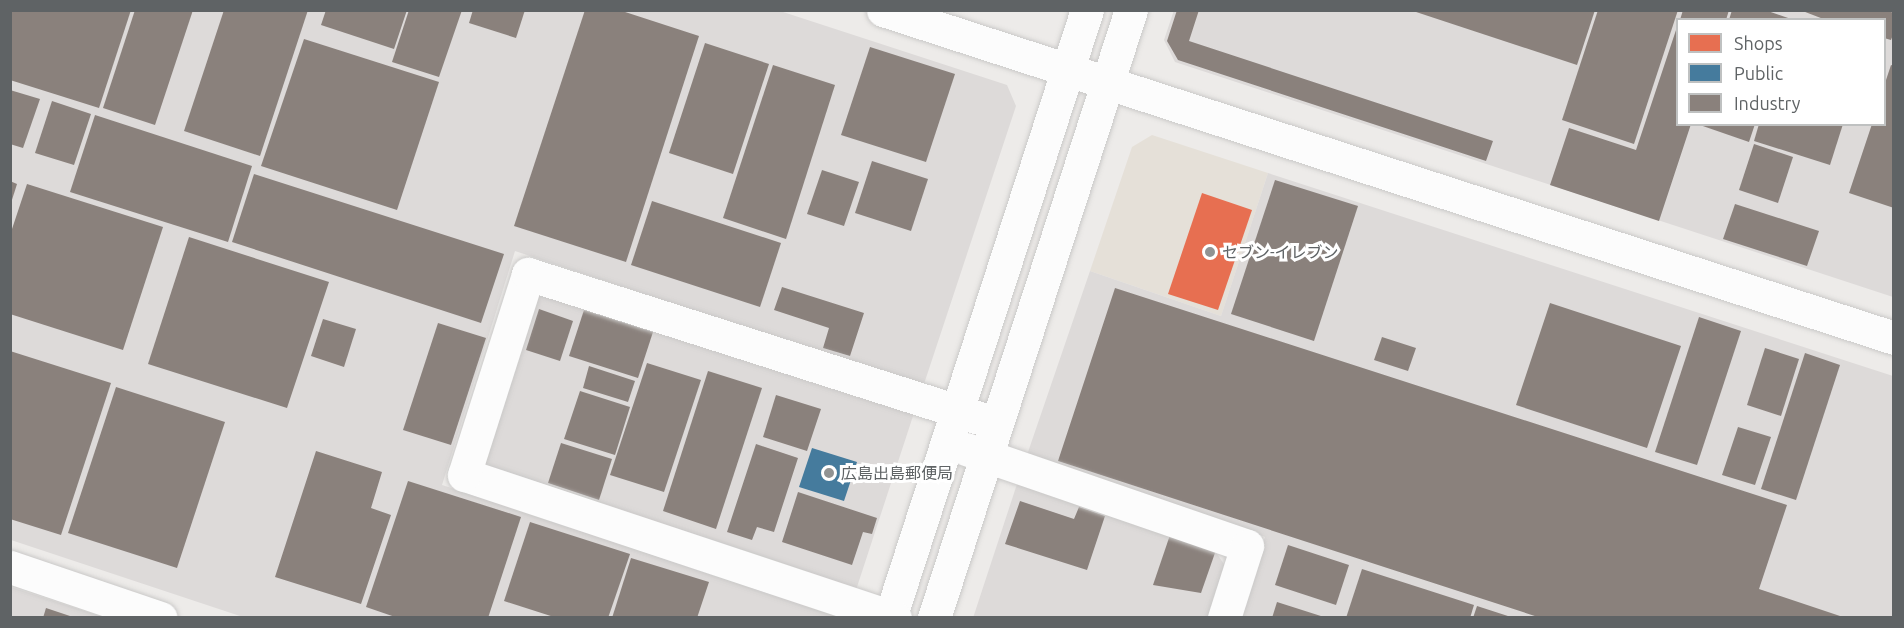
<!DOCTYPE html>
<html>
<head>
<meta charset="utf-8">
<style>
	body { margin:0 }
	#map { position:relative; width:1904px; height:628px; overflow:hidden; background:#edebe9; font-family:Ubuntu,"Noto Sans JP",sans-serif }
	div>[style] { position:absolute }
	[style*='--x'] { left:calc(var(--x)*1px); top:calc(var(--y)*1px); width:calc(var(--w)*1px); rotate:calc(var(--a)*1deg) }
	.commercial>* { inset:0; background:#e5e0d8 }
	.industrial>* { inset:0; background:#dddad9 }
	.shops>* { inset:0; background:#e76f51 }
	.public>* { inset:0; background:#457b9d }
	.industry>* { inset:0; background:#8a817c }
	.roads { filter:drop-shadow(0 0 2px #cac9c8) drop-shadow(0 0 2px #cac9c8) }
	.minor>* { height:33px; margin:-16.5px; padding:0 16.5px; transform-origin:16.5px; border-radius:16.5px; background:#fcfcfc }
	.dots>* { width:16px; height:16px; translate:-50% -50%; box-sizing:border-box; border:3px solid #fff; border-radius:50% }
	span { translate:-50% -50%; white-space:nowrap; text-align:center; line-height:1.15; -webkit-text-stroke:6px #fff; paint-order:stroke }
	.poi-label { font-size:16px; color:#5f6365 }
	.left { translate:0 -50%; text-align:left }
	.frame { position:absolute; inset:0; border:12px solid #5f6365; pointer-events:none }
	.legend { position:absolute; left:1676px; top:18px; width:210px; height:108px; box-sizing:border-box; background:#fff; border:2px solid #bfc1c1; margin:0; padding:8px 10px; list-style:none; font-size:18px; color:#5f6365 }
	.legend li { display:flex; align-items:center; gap:12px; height:30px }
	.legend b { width:30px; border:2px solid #bfc1c1 }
</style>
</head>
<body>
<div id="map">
	<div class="commercial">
		<div style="clip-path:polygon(1152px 135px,1268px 173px,1221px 316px,1090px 271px,1132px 147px)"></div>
	</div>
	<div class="industrial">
		<div style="clip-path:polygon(evenodd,1174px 10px,1893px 11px,1893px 297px,1175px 62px,1164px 40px,1174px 10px,1678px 20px,1884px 20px,1884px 124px,1678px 124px,1678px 20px)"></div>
		<div style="clip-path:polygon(11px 11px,780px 11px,1007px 85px,1016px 106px,923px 387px,515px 251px,442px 485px,848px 617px,243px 617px,11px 540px)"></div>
		<div style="clip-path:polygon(1268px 173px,1893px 376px,1893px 617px,1239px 617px,1265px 537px,1027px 455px,1090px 271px,1221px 316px)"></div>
		<div style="clip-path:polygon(545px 291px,914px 413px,856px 590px,488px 470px,480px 455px,530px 301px)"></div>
		<div style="clip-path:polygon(1018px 481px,1213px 548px,1226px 567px,1210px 617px,973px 618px)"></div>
		<div style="clip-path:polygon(11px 587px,103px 617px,11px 617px)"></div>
	</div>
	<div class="shops">
		<div style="clip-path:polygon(1202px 193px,1252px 210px,1218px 310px,1168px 294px)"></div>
	</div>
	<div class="public">
		<div style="clip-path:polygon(812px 448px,857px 462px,844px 501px,799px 487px)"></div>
	</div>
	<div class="industry">
		<div style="clip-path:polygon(10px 10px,131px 10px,99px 108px,10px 80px)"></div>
		<div style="clip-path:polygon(135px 10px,193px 10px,155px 125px,103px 108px)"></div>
		<div style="clip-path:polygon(224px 10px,308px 10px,260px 156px,184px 131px)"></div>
		<div style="clip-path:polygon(326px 10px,407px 10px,394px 49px,321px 25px)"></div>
		<div style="clip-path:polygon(409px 10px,462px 10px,439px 77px,392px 62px)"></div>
		<div style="clip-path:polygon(473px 10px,525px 10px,516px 38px,469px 23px)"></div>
		<div style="clip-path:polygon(585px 10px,619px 10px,699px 36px,626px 262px,514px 226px)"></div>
		<div style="clip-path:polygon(1177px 10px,1199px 10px,1189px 41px,1493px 141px,1486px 161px,1178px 60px,1167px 41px)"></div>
		<div style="clip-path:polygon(1410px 10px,1595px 10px,1577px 65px)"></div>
		<div style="clip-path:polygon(1598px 10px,1678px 10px,1634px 144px,1562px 120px)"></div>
		<div style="clip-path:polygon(1683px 10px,1729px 10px,1726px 20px,1680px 20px)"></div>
		<div style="clip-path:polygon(1732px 10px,1765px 10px,1791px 19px,1729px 20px)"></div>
		<div style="clip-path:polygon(1800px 10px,1885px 10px,1894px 13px,1894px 32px,1891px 40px,1884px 38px,1884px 20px,1826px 20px)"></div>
		<div style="clip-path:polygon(1677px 27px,1678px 124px,1691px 124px,1659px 221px,1550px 185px,1569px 128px,1636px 150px)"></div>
		<div style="clip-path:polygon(304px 39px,439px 82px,397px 210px,261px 166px)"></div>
		<div style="clip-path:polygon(705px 43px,769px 64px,733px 174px,669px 153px)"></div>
		<div style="clip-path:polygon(870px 47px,955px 74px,926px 162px,841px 135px)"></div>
		<div style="clip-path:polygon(773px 65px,835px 85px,786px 239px,723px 218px)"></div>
		<div style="clip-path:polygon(1891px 65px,1894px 66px,1894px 208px,1849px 193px,1872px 124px,1884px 124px,1884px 86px)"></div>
		<div style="clip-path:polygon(10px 90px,40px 99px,23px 148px,10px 144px)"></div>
		<div style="clip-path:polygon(52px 101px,91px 114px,74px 165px,35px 153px)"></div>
		<div style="clip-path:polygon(95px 115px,252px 166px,228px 242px,70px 192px)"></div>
		<div style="clip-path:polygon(1697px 124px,1755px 124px,1749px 142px)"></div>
		<div style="clip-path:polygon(1759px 124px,1843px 124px,1830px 165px,1754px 141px)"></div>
		<div style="clip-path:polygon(1754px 144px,1793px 157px,1778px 203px,1739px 190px)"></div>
		<div style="clip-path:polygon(872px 161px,928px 179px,911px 231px,855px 213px)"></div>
		<div style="clip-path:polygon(822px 170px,859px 182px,844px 226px,807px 214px)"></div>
		<div style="clip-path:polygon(254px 174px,504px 254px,481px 323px,232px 242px)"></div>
		<div style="clip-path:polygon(1275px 180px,1358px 206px,1314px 341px,1231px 314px)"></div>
		<div style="clip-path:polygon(10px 181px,17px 184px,11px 203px,10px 203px)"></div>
		<div style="clip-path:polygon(27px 184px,163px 227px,123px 350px,10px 314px,10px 235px)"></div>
		<div style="clip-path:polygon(652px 201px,781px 243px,760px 307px,631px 265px)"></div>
		<div style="clip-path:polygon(1735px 204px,1819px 231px,1807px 266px,1723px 239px)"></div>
		<div style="clip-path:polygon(189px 237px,329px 282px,287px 408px,148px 364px)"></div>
		<div style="clip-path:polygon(782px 287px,864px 313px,850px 356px,823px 348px,829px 328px,774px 310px)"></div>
		<div style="clip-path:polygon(1115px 288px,1787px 505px,1759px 589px,1846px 618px,1541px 618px,1058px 461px)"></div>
		<div style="clip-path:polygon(1550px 303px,1681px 346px,1647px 448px,1516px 405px)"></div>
		<div style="clip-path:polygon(539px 309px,573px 321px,560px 361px,526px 350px)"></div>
		<div style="clip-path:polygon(584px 310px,653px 332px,638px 378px,569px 356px)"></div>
		<div style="clip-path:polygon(1699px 317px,1741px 331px,1697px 465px,1655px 452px)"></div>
		<div style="clip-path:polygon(323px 319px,356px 329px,344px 367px,311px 356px)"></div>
		<div style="clip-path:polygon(438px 323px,486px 338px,451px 445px,403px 430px)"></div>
		<div style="clip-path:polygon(1382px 337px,1416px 348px,1408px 371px,1374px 360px)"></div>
		<div style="clip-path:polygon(1765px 348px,1799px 359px,1781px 416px,1747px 405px)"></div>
		<div style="clip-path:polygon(10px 351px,111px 383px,61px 535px,10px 519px)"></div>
		<div style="clip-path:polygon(1805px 353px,1840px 365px,1796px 500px,1761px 489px)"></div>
		<div style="clip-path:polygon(647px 363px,701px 380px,664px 492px,610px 475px)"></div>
		<div style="clip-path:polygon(589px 366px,635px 381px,628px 402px,583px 388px)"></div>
		<div style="clip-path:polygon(708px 371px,762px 388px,716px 529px,663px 511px)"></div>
		<div style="clip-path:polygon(116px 387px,225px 422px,177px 568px,68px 533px)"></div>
		<div style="clip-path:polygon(580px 391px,630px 407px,615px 455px,564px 439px)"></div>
		<div style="clip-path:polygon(776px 395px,821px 409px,807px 451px,763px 437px)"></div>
		<div style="clip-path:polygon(1738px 427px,1771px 437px,1755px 485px,1722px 475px)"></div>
		<div style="clip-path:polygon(561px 443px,612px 459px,599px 500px,548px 483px)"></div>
		<div style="clip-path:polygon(756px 444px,798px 458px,774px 532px,757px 527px,752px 540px,727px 532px)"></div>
		<div style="clip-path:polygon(316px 451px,382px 472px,371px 508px,391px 515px,361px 604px,275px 577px)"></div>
		<div style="clip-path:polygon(408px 481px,521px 517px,488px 618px,398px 618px,366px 607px)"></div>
		<div style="clip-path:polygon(798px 492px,877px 518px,872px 534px,863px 532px,852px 565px,782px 542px)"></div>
		<div style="clip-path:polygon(1020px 501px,1074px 519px,1079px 507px,1105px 516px,1087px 570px,1005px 544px)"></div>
		<div style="clip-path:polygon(530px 522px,630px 554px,608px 618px,557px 618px,504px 601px)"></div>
		<div style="clip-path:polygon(1170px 535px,1216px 550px,1201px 593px,1153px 585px)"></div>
		<div style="clip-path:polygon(1288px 545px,1349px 565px,1336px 605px,1275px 585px)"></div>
		<div style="clip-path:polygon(631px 558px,709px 582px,697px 618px,612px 618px)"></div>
		<div style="clip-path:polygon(1362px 569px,1474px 605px,1470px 618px,1346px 618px)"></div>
		<div style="clip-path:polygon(1277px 602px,1324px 617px,1324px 618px,1272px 618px)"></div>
		<div style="clip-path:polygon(1477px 606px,1511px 617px,1511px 618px,1473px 618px)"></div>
		<div style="clip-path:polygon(46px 608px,73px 617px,73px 618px,43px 618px)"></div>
	</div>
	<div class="roads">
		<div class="minor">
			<div style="--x:883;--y:10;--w:1063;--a:17.97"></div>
			<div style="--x:966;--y:449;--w:297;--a:19"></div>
			<div style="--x:1247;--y:546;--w:76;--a:107.7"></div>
			<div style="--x:10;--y:567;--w:159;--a:18.7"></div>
			<div style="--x:890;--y:618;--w:639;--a:-72.05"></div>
			<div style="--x:895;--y:618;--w:454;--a:-161.6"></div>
			<div style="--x:464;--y:475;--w:211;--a:-72.3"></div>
			<div style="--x:528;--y:274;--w:492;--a:17.7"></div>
			<div style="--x:934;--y:618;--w:639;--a:-72.05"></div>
		</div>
	</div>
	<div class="dots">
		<div style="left:1210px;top:252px;background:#919393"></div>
		<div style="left:829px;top:473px;background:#919393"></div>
	</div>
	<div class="poi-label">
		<span class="left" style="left:1222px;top:252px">セブン-イレブン</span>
		<span class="left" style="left:841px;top:473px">広島出島郵便局</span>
	</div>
	<div class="frame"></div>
	<ul class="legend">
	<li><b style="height:16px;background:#e76f51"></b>Shops</li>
	<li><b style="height:16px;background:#457b9d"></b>Public</li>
	<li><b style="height:16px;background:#8a817c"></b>Industry</li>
	</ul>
</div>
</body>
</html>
